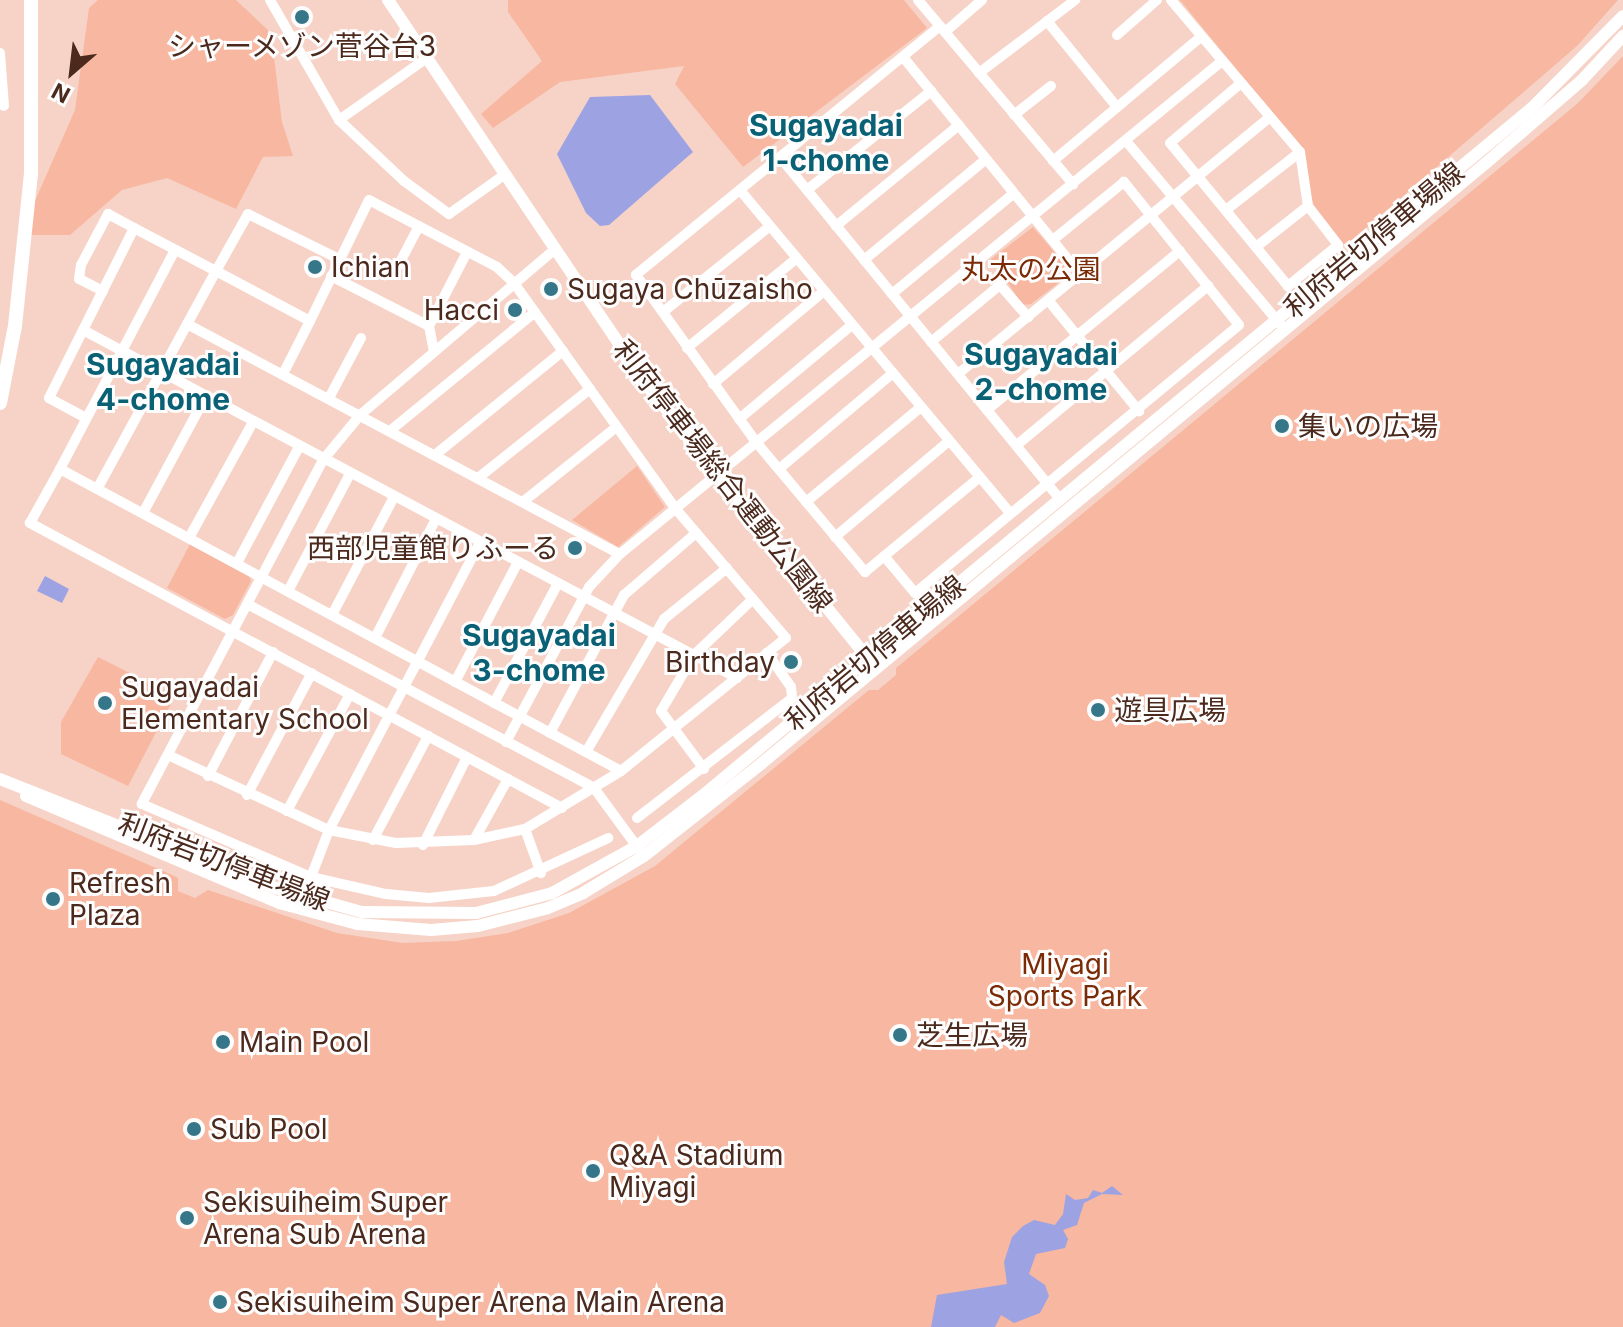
<!DOCTYPE html>
<html>
<head>
<meta charset="utf-8">
<style>
	body { margin:0 }
	#map { position:relative; width:1623px; height:1327px; overflow:hidden; background:#f7d3c7; font-family:Inter,"Noto Sans JP",sans-serif }
	div>[style] { position:absolute }
	[style*='--x'] { left:calc(var(--x)*1px); top:calc(var(--y)*1px); width:calc(var(--w)*1px); rotate:calc(var(--a)*1deg) }
	.green>* { inset:0; background:#f8b7a0 }
	.water>* { inset:0; background:#9da3e2 }
	.minor>* { height:10px; margin:-5px; padding:0 5px; transform-origin:5px; border-radius:5px; background:#fff }
	.major>* { height:12px; margin:-6px; padding:0 6px; transform-origin:6px; border-radius:6px; background:#fff }
	.highway>* { height:14px; margin:-7px; padding:0 7px; transform-origin:7px; border-radius:7px; background:#fff }
	.dots>* { width:22px; height:22px; translate:-50% -50%; box-sizing:border-box; border:4px solid #fdfdfd; border-radius:50% }
	span { translate:-50% -50%; white-space:nowrap; text-align:center; line-height:1.15; -webkit-text-stroke:6px #fdfdfd; paint-order:stroke }
	.poi-label { font-size:28px; color:#4b291d }
	.left { translate:0 -50%; text-align:left }
	.right { translate:-100% -50%; text-align:right }
	.street-label { font-size:28px; color:#4b291d }
	.park-label { font-size:28px; color:#7b2a06 }
	.neighbourhood-label { font-size:30px; color:#0a6175; font-weight:700 }
	.north { position:absolute; left:32px; top:32px; width:80px; height:80px; -webkit-text-stroke:6px #fdfdfd; paint-order:stroke; rotate:208deg; font-size:22px; font-weight:700; line-height:32px; text-align:center; color:#4b291d }
	.north::after { content:''; display:block; margin:auto; width:28px; height:36px; background:#4b291d; clip-path:polygon(50% 0,100% 100%,50% 72%,0 100%) }
</style>
</head>
<body>
<div id="map">
	<div class="green">
		<div style="clip-path:polygon(98px 0,236px 0,271px 33px,282px 122px,293px 156px,263px 157px,236px 209px,167px 178px,122px 190px,70px 235px,20px 235px,75px 110px,89px 8px)"></div>
		<div style="clip-path:polygon(508px 0,904px 0,927px 28px,743px 167px,675px 84px,684px 66px,560px 82px,493px 128px,481px 114px,542px 61px,508px 12px)"></div>
		<div style="clip-path:polygon(1180px 0,1618px 0,1577px 46px,1345px 246px,1313px 205px,1303px 151px)"></div>
		<div style="clip-path:polygon(1623px 56px,1623px 1327px,0 1327px,0 800px,172px 875px,178px 878px,178px 891px,195px 898px,208px 890px,337px 933px,403px 943px,456px 941px,508px 933px,569px 913px,655px 866px,869px 690px,878px 690px,896px 675px,896px 668px,1578px 103px)"></div>
		<div style="clip-path:polygon(1033px 227px,1068px 268px,1066px 277px,1031px 304px,1023px 305px,991px 259px)"></div>
		<div style="clip-path:polygon(637px 466px,665px 507px,618px 547px,572px 520px)"></div>
		<div style="clip-path:polygon(190px 544px,248px 573px,251px 581px,233px 615px,225px 619px,167px 588px)"></div>
		<div style="clip-path:polygon(98px 657px,175px 696px,128px 786px,61px 754px,61px 722px)"></div>
	</div>
	<div class="water">
		<div style="clip-path:polygon(650px 95px,693px 152px,609px 225px,600px 226px,586px 213px,557px 154px,590px 97px)"></div>
		<div style="clip-path:polygon(45px 576px,69px 589px,62px 603px,37px 591px)"></div>
		<div style="clip-path:polygon(1112px 1186px,1123px 1195px,1102px 1194px,1084px 1203px,1077px 1225px,1063px 1230px,1068px 1239px,1065px 1248px,1036px 1254px,1029px 1274px,1045px 1285px,1049px 1296px,1040px 1313px,1014px 1323px,1001px 1315px,995px 1327px,931px 1327px,937px 1295px,1007px 1284px,1004px 1262px,1012px 1237px,1023px 1226px,1034px 1220px,1055px 1225px,1063px 1214px,1066px 1194px,1075px 1200px,1088px 1198px,1093px 1190px,1102px 1193px)"></div>
	</div>
	<div class="minor">
		<div style="--x:270;--y:0;--w:138;--a:60.1"></div>
		<div style="--x:339;--y:120;--w:89;--a:43.2"></div>
		<div style="--x:404;--y:181;--w:56;--a:36.3"></div>
		<div style="--x:449;--y:214;--w:67;--a:-35.3"></div>
		<div style="--x:918;--y:0;--w:241;--a:49.9"></div>
		<div style="--x:1171;--y:0;--w:199;--a:49.7"></div>
		<div style="--x:1300;--y:152;--w:55;--a:81.6"></div>
		<div style="--x:1308;--y:206;--w:49;--a:52.4"></div>
		<div style="--x:1338;--y:245;--w:65;--a:140.6"></div>
		<div style="--x:1288;--y:286;--w:185;--a:-129.5"></div>
		<div style="--x:1170;--y:143;--w:93;--a:-40.2"></div>
		<div style="--x:1047;--y:21;--w:111;--a:50.9"></div>
		<div style="--x:940;--y:26;--w:393;--a:140.7"></div>
		<div style="--x:636;--y:275;--w:206;--a:54.3"></div>
		<div style="--x:756;--y:442;--w:170;--a:50"></div>
		<div style="--x:865;--y:572;--w:149;--a:-39.6"></div>
		<div style="--x:945;--y:32;--w:49;--a:-40.9"></div>
		<div style="--x:1117;--y:35;--w:53;--a:-41.2"></div>
		<div style="--x:0;--y:53;--w:53;--a:85.7"></div>
		<div style="--x:903;--y:57;--w:280;--a:50.8"></div>
		<div style="--x:979;--y:73;--w:121;--a:-37.2"></div>
		<div style="--x:1014;--y:115;--w:47;--a:-38.1"></div>
		<div style="--x:339;--y:120;--w:108;--a:-35.2"></div>
		<div style="--x:1126;--y:141;--w:241;--a:49.9"></div>
		<div style="--x:780;--y:157;--w:443;--a:50.7"></div>
		<div style="--x:1053;--y:161;--w:193;--a:-40"></div>
		<div style="--x:740;--y:190;--w:421;--a:50.1"></div>
		<div style="--x:807;--y:190;--w:159;--a:-38.6"></div>
		<div style="--x:1226;--y:210;--w:94;--a:-38.1"></div>
		<div style="--x:836;--y:226;--w:159;--a:-39.4"></div>
		<div style="--x:1256;--y:247;--w:66;--a:-38.3"></div>
		<div style="--x:554;--y:250;--w:253;--a:139.6"></div>
		<div style="--x:361;--y:414;--w:60;--a:129.6"></div>
		<div style="--x:323;--y:460;--w:389;--a:117.8"></div>
		<div style="--x:142;--y:804;--w:184;--a:23.4"></div>
		<div style="--x:311;--y:877;--w:77;--a:12.8"></div>
		<div style="--x:386;--y:894;--w:43;--a:5.3"></div>
		<div style="--x:429;--y:898;--w:65;--a:-6.1"></div>
		<div style="--x:494;--y:891;--w:126;--a:-24.9"></div>
		<div style="--x:864;--y:260;--w:158;--a:-39.6"></div>
		<div style="--x:398;--y:266;--w:45;--a:-62.3"></div>
		<div style="--x:331;--y:276;--w:110;--a:27"></div>
		<div style="--x:429;--y:326;--w:26;--a:79"></div>
		<div style="--x:103;--y:291;--w:27;--a:-153"></div>
		<div style="--x:79;--y:279;--w:14;--a:-82"></div>
		<div style="--x:81;--y:265;--w:58;--a:-62.1"></div>
		<div style="--x:108;--y:214;--w:30;--a:28"></div>
		<div style="--x:892;--y:294;--w:158;--a:-39.6"></div>
		<div style="--x:1048;--y:300;--w:144;--a:50.7"></div>
		<div style="--x:663;--y:312;--w:137;--a:-38.8"></div>
		<div style="--x:187;--y:324;--w:490;--a:28"></div>
		<div style="--x:429;--y:326;--w:83;--a:-62.8"></div>
		<div style="--x:83;--y:330;--w:741;--a:28.02"></div>
		<div style="--x:931;--y:342;--w:89;--a:-39.6"></div>
		<div style="--x:1000;--y:285;--w:43;--a:48.8"></div>
		<div style="--x:687;--y:348;--w:142;--a:-39.3"></div>
		<div style="--x:283;--y:374;--w:59;--a:-63"></div>
		<div style="--x:958;--y:374;--w:404;--a:-39.5"></div>
		<div style="--x:713;--y:384;--w:145;--a:-40"></div>
		<div style="--x:329;--y:398;--w:68;--a:-61.9"></div>
		<div style="--x:987;--y:410;--w:250;--a:-39.5"></div>
		<div style="--x:86;--y:418;--w:42;--a:-151.6"></div>
		<div style="--x:49;--y:398;--w:190;--a:-63.4"></div>
		<div style="--x:134;--y:228;--w:93;--a:27.7"></div>
		<div style="--x:216;--y:271;--w:248;--a:118.6"></div>
		<div style="--x:739;--y:419;--w:147;--a:-39.8"></div>
		<div style="--x:391;--y:430;--w:186;--a:-39.3"></div>
		<div style="--x:1017;--y:445;--w:249;--a:-39.8"></div>
		<div style="--x:435;--y:455;--w:165;--a:-39.1"></div>
		<div style="--x:60;--y:469;--w:247;--a:-62.3"></div>
		<div style="--x:779;--y:469;--w:149;--a:-40.1"></div>
		<div style="--x:478;--y:478;--w:143;--a:-38.5"></div>
		<div style="--x:524;--y:501;--w:115;--a:-38.7"></div>
		<div style="--x:806;--y:502;--w:149;--a:-39.6"></div>
		<div style="--x:143;--y:513;--w:133;--a:-61.7"></div>
		<div style="--x:835;--y:537;--w:149;--a:-40.1"></div>
		<div style="--x:189;--y:538;--w:132;--a:-61.1"></div>
		<div style="--x:884;--y:556;--w:48;--a:50"></div>
		<div style="--x:915;--y:593;--w:420;--a:-39.6"></div>
		<div style="--x:1239;--y:325;--w:184;--a:-128.8"></div>
		<div style="--x:1124;--y:182;--w:92;--a:140.8"></div>
		<div style="--x:237;--y:563;--w:132;--a:-61.9"></div>
		<div style="--x:288;--y:591;--w:132;--a:-62.1"></div>
		<div style="--x:249;--y:605;--w:391;--a:27.9"></div>
		<div style="--x:594;--y:788;--w:79;--a:53.7"></div>
		<div style="--x:332;--y:615;--w:133;--a:-62.3"></div>
		<div style="--x:375;--y:638;--w:134;--a:-62.9"></div>
		<div style="--x:455;--y:682;--w:136;--a:-62.3"></div>
		<div style="--x:494;--y:703;--w:136;--a:-61.9"></div>
		<div style="--x:550;--y:733;--w:157;--a:-61.8"></div>
		<div style="--x:624;--y:595;--w:95;--a:-40.7"></div>
		<div style="--x:506;--y:742;--w:176;--a:-61.8"></div>
		<div style="--x:589;--y:587;--w:45;--a:-46.8"></div>
		<div style="--x:620;--y:554;--w:778;--a:-39.32"></div>
		<div style="--x:586;--y:752;--w:154;--a:-59.6"></div>
		<div style="--x:664;--y:619;--w:81;--a:-39"></div>
		<div style="--x:168;--y:755;--w:178;--a:25"></div>
		<div style="--x:329;--y:830;--w:68;--a:11"></div>
		<div style="--x:396;--y:843;--w:78;--a:-2.2"></div>
		<div style="--x:474;--y:840;--w:52;--a:-12.2"></div>
		<div style="--x:525;--y:829;--w:112;--a:-31.1"></div>
		<div style="--x:621;--y:771;--w:212;--a:-38.9"></div>
		<div style="--x:786;--y:638;--w:171;--a:-130.5"></div>
		<div style="--x:675;--y:508;--w:278;--a:-125.6"></div>
		<div style="--x:513;--y:282;--w:22;--a:-137"></div>
		<div style="--x:497;--y:267;--w:144;--a:-152.4"></div>
		<div style="--x:369;--y:200;--w:135;--a:116"></div>
		<div style="--x:310;--y:321;--w:106;--a:-152"></div>
		<div style="--x:216;--y:271;--w:65;--a:-60.7"></div>
		<div style="--x:248;--y:214;--w:102;--a:26.3"></div>
		<div style="--x:704;--y:769;--w:72;--a:-126.6"></div>
		<div style="--x:661;--y:711;--w:65;--a:-59.5"></div>
		<div style="--x:694;--y:655;--w:81;--a:-43.5"></div>
		<div style="--x:208;--y:776;--w:140;--a:-62.3"></div>
		<div style="--x:247;--y:795;--w:138;--a:-62"></div>
		<div style="--x:562;--y:808;--w:604;--a:-151.82"></div>
		<div style="--x:30;--y:523;--w:62;--a:-60.9"></div>
		<div style="--x:60;--y:469;--w:637;--a:28.29"></div>
		<div style="--x:287;--y:811;--w:133;--a:-61.7"></div>
		<div style="--x:637;--y:818;--w:196;--a:-37.7"></div>
		<div style="--x:792;--y:698;--w:11;--a:-95"></div>
		<div style="--x:791;--y:687;--w:42;--a:-125.2"></div>
		<div style="--x:525;--y:829;--w:47;--a:70"></div>
		<div style="--x:373;--y:840;--w:118;--a:-62.1"></div>
		<div style="--x:474;--y:840;--w:70;--a:-60.9"></div>
		<div style="--x:423;--y:845;--w:98;--a:-63.4"></div>
		<div style="--x:311;--y:877;--w:50;--a:-69"></div>
		<div style="--x:329;--y:830;--w:325;--a:-62.3"></div>
	</div>
	<div class="major">
		<div style="--x:388;--y:0;--w:468;--a:56.1"></div>
		<div style="--x:649;--y:388;--w:354;--a:51"></div>
		<div style="--x:0;--y:779;--w:297;--a:21.6"></div>
		<div style="--x:276;--y:888;--w:89;--a:15.6"></div>
		<div style="--x:362;--y:912;--w:114;--a:0.5"></div>
		<div style="--x:476;--y:913;--w:79;--a:-14.7"></div>
		<div style="--x:552;--y:893;--w:97;--a:-28.9"></div>
		<div style="--x:637;--y:846;--w:82;--a:-37.6"></div>
		<div style="--x:702;--y:796;--w:1078;--a:-39.66"></div>
		<div style="--x:1532;--y:108;--w:129;--a:-45.3"></div>
		<div style="--x:26;--y:796;--w:275;--a:22.9"></div>
		<div style="--x:279;--y:903;--w:82;--a:14.9"></div>
		<div style="--x:358;--y:924;--w:73;--a:4.7"></div>
		<div style="--x:431;--y:930;--w:47;--a:-4.9"></div>
		<div style="--x:478;--y:926;--w:72;--a:-14.4"></div>
		<div style="--x:548;--y:908;--w:38;--a:-23"></div>
		<div style="--x:583;--y:893;--w:71;--a:-31.2"></div>
		<div style="--x:644;--y:856;--w:150;--a:-38.2"></div>
		<div style="--x:762;--y:763;--w:940;--a:-39.65"></div>
		<div style="--x:1486;--y:163;--w:127;--a:-40.8"></div>
		<div style="--x:1582;--y:80;--w:60;--a:-47"></div>
	</div>
	<div class="highway">
		<div style="--x:0;--y:403;--w:78;--a:-79"></div>
		<div style="--x:15;--y:326;--w:153;--a:-84"></div>
		<div style="--x:31;--y:174;--w:174;--a:-90"></div>
	</div>
	<div class="dots">
		<div style="left:302px;top:17px;background:#357689"></div>
		<div style="left:315px;top:267px;background:#357689"></div>
		<div style="left:551px;top:289px;background:#357689"></div>
		<div style="left:515px;top:310px;background:#357689"></div>
		<div style="left:1282px;top:426px;background:#357689"></div>
		<div style="left:575px;top:548px;background:#357689"></div>
		<div style="left:791px;top:662px;background:#357689"></div>
		<div style="left:105px;top:703px;background:#357689"></div>
		<div style="left:1098px;top:710px;background:#357689"></div>
		<div style="left:53px;top:899px;background:#357689"></div>
		<div style="left:900px;top:1035px;background:#357689"></div>
		<div style="left:223px;top:1042px;background:#357689"></div>
		<div style="left:194px;top:1129px;background:#357689"></div>
		<div style="left:593px;top:1171px;background:#357689"></div>
		<div style="left:187px;top:1218px;background:#357689"></div>
		<div style="left:220px;top:1302px;background:#357689"></div>
	</div>
	<div class="poi-label">
		<span style="left:302px;top:46px">シャーメゾン菅谷台3</span>
		<span class="left" style="left:331px;top:267px">Ichian</span>
		<span class="left" style="left:567px;top:289px">Sugaya Chūzaisho</span>
		<span class="right" style="left:499px;top:310px">Hacci</span>
		<span class="left" style="left:1298px;top:426px">集いの広場</span>
		<span class="right" style="left:559px;top:548px">西部児童館りふーる</span>
		<span class="right" style="left:775px;top:662px">Birthday</span>
		<span class="left" style="left:121px;top:703px">Sugayadai<br>Elementary School</span>
		<span class="left" style="left:1114px;top:710px">遊具広場</span>
		<span class="left" style="left:69px;top:899px">Refresh<br>Plaza</span>
		<span class="left" style="left:916px;top:1035px">芝生広場</span>
		<span class="left" style="left:239px;top:1042px">Main Pool</span>
		<span class="left" style="left:210px;top:1129px">Sub Pool</span>
		<span class="left" style="left:609px;top:1171px">Q&amp;A Stadium<br>Miyagi</span>
		<span class="left" style="left:203px;top:1218px">Sekisuiheim Super<br>Arena Sub Arena</span>
		<span class="left" style="left:236px;top:1302px">Sekisuiheim Super Arena Main Arena</span>
	</div>
	<div class="street-label">
		<span style="left:1374px;top:240px;rotate:-40deg">利府岩切停車場線</span>
		<span style="left:723px;top:476px;rotate:52deg">利府停車場総合運動公園線</span>
		<span style="left:875px;top:653px;rotate:-40deg">利府岩切停車場線</span>
		<span style="left:224px;top:862px;rotate:21deg">利府岩切停車場線</span>
	</div>
	<div class="park-label">
		<span style="left:1031px;top:269px">丸太の公園</span>
		<span style="left:1065px;top:980px">Miyagi<br>Sports Park</span>
	</div>
	<div class="neighbourhood-label">
		<span style="left:826px;top:142px">Sugayadai<br>1-chome</span>
		<span style="left:1041px;top:371px">Sugayadai<br>2-chome</span>
		<span style="left:163px;top:381px">Sugayadai<br>4-chome</span>
		<span style="left:539px;top:652px">Sugayadai<br>3-chome</span>
	</div>
	<div class="north">N</div>
</div>
</body>
</html>
